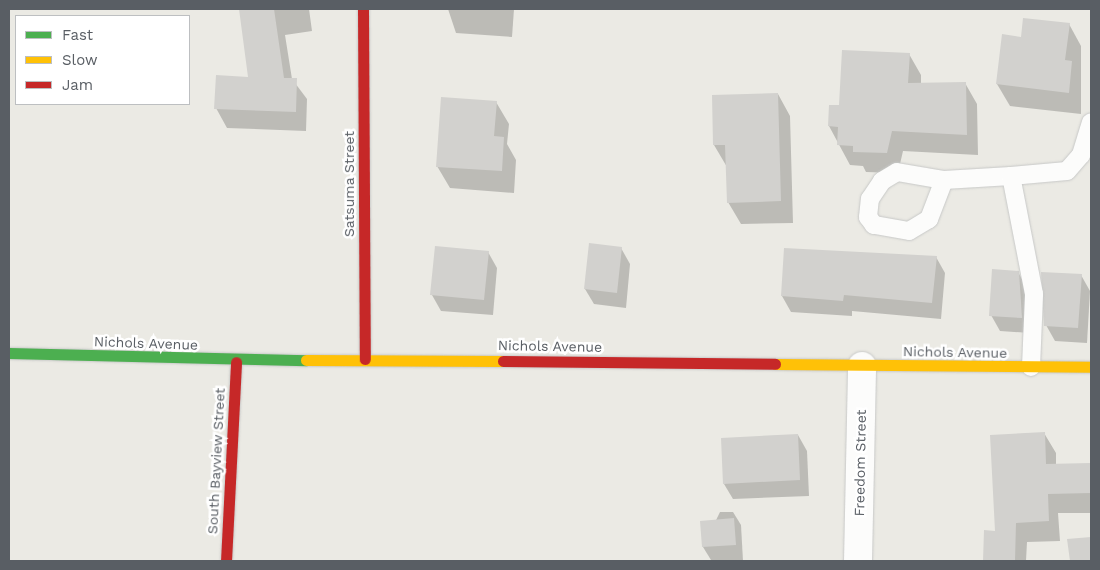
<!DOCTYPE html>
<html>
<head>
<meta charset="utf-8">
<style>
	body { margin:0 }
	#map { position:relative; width:1100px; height:570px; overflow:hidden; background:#ebeae4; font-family:"Work Sans",sans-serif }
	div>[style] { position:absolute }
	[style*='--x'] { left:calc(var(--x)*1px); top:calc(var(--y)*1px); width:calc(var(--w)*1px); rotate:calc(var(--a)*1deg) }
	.shadow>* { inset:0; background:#0003 }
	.building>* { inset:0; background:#d2d1ce }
	.roads { filter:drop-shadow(0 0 1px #c7c8c7) drop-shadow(0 0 1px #c7c8c7) }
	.lane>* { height:18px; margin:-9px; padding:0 9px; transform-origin:9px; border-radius:9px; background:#fcfcfb }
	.street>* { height:28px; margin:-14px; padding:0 14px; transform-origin:14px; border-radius:14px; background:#fcfcfb }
	.fast>* { height:11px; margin:-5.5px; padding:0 5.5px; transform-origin:5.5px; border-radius:5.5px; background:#4caf50 }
	.slow>* { height:11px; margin:-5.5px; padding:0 5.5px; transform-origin:5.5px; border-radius:5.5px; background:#ffc107 }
	.jam>* { height:11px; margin:-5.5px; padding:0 5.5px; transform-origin:5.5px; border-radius:5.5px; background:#c62828 }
	span { translate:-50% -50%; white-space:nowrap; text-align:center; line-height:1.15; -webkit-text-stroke:5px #fff; paint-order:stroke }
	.street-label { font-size:14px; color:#595e64 }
	.frame { position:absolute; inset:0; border:10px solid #595e64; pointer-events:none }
	.legend { position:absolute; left:15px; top:15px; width:175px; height:90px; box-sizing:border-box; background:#fff; border:1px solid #bdbfc1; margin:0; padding:6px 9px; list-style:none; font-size:15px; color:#595e64 }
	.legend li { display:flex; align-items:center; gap:10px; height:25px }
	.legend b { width:25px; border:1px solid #bdbfc1 }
</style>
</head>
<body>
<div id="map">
	<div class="shadow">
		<div style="clip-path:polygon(240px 9px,309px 9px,312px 31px,285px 35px,292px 79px,307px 99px,306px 131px,227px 128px,216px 108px,250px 78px)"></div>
		<div style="clip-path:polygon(448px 9px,514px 9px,512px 37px,456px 33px)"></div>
		<div style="clip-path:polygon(1069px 24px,1081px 46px,1081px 114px,1010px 106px,997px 84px,1022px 38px)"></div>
		<div style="clip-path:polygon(909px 54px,921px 75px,921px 84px,965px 83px,977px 104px,978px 155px,903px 151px,898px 173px,866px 172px,863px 166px,850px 165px,829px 126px,830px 106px,840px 106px)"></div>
		<div style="clip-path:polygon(778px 94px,790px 116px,793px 223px,741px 224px,728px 202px,727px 167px,714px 145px)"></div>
		<div style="clip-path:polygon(496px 102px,509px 124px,507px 144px,516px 160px,514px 193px,450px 188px,437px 166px)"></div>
		<div style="clip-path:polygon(621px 248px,630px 264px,626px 308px,594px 304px,585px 289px)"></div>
		<div style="clip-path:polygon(785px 249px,936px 257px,945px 273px,941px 319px,852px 311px,852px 316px,791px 312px,782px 296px)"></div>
		<div style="clip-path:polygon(488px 252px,497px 268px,493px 315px,441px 311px,432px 295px)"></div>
		<div style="clip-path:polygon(1018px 272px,1027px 288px,1031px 333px,1000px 331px,991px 315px)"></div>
		<div style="clip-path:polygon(1081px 275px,1090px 291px,1087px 343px,1055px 341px,1046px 325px)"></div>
		<div style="clip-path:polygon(1044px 433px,1056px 453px,1056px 465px,1091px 464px,1091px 513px,1058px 513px,1060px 541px,1027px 542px,1026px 561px,985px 561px,985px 532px,996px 532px)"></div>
		<div style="clip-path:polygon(798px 435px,807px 451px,809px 496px,733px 499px,724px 484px)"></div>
		<div style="clip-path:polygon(720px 512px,733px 512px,741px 525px,743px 561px,711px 560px,703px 547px)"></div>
	</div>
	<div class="building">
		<div style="clip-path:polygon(239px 9px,274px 9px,284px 78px,297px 78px,296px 112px,214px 109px,216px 75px,248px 77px)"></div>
		<div style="clip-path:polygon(1023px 18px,1070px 23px,1065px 60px,1072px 61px,1069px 93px,996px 84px,1002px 34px,1021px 37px)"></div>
		<div style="clip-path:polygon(842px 50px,910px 53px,908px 83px,966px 82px,967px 135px,892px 131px,887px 153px,853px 152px,853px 146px,837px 145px,838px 127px,828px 126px,829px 105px,839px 105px)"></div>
		<div style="clip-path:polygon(778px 93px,781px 201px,727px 203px,725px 145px,713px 145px,712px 95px)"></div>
		<div style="clip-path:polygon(441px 97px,497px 101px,494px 136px,504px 137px,502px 171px,436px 167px)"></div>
		<div style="clip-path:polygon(589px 243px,622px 247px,617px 293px,584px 289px)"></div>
		<div style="clip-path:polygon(435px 246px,489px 251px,484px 300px,430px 295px)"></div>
		<div style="clip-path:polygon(784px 248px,937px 256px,932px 303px,844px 295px,843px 301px,781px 296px)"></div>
		<div style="clip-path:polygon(992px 269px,1019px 271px,1022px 318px,989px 316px)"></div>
		<div style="clip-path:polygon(1041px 272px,1082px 274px,1078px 328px,1044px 326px)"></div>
		<div style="clip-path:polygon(1045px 432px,1046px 464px,1091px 463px,1091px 493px,1048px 494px,1049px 521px,1016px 523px,1015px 561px,983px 561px,984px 530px,995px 531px,990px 435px)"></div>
		<div style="clip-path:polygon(798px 434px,800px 480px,723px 484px,721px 438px)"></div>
		<div style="clip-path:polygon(734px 518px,736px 545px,702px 547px,700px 521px)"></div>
		<div style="clip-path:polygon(1091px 537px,1091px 561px,1070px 561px,1067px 539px)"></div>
	</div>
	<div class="roads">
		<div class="lane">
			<div style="--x:944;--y:180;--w:42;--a:111"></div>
			<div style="--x:929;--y:219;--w:23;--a:149"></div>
			<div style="--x:909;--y:231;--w:36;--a:-170"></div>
			<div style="--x:874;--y:225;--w:10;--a:-127"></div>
			<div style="--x:868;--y:217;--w:18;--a:-84"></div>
			<div style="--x:870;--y:199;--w:22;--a:-56"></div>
			<div style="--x:882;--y:181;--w:17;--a:-31"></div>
			<div style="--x:897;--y:172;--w:48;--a:9.7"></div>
			<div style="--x:944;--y:180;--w:67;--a:-3.4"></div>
			<div style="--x:1031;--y:367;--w:73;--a:-87.6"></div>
			<div style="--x:1034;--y:294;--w:120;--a:-101"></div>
			<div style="--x:1011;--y:176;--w:56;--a:-5.1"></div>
			<div style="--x:1067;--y:171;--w:21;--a:-49"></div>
			<div style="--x:1081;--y:155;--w:34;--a:-73"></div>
		</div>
		<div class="street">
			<div style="--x:858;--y:561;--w:195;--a:-88.8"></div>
		</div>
		<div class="fast">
			<div style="--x:9;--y:353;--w:297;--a:1.4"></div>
		</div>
		<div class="slow">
			<div style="--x:306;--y:360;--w:197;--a:0.3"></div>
			<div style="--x:775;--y:364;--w:316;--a:0.5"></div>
		</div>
		<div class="jam">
			<div style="--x:363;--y:9;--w:350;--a:89.7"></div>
			<div style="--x:503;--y:361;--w:272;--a:0.6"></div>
			<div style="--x:226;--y:561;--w:199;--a:-87.1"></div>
		</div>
	</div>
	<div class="street-label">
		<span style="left:349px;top:184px;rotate:-90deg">Satsuma Street</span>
		<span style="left:146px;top:343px;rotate:2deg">Nichols Avenue</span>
		<span style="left:550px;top:346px;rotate:1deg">Nichols Avenue</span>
		<span style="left:955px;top:352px;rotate:1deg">Nichols Avenue</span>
		<span style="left:216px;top:461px;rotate:-87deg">South Bayview Street</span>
		<span style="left:860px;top:463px;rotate:-89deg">Freedom Street</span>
	</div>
	<div class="frame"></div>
	<ul class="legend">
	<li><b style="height:6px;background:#4caf50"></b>Fast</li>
	<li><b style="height:6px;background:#ffc107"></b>Slow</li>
	<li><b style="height:6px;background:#c62828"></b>Jam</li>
	</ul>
</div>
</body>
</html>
